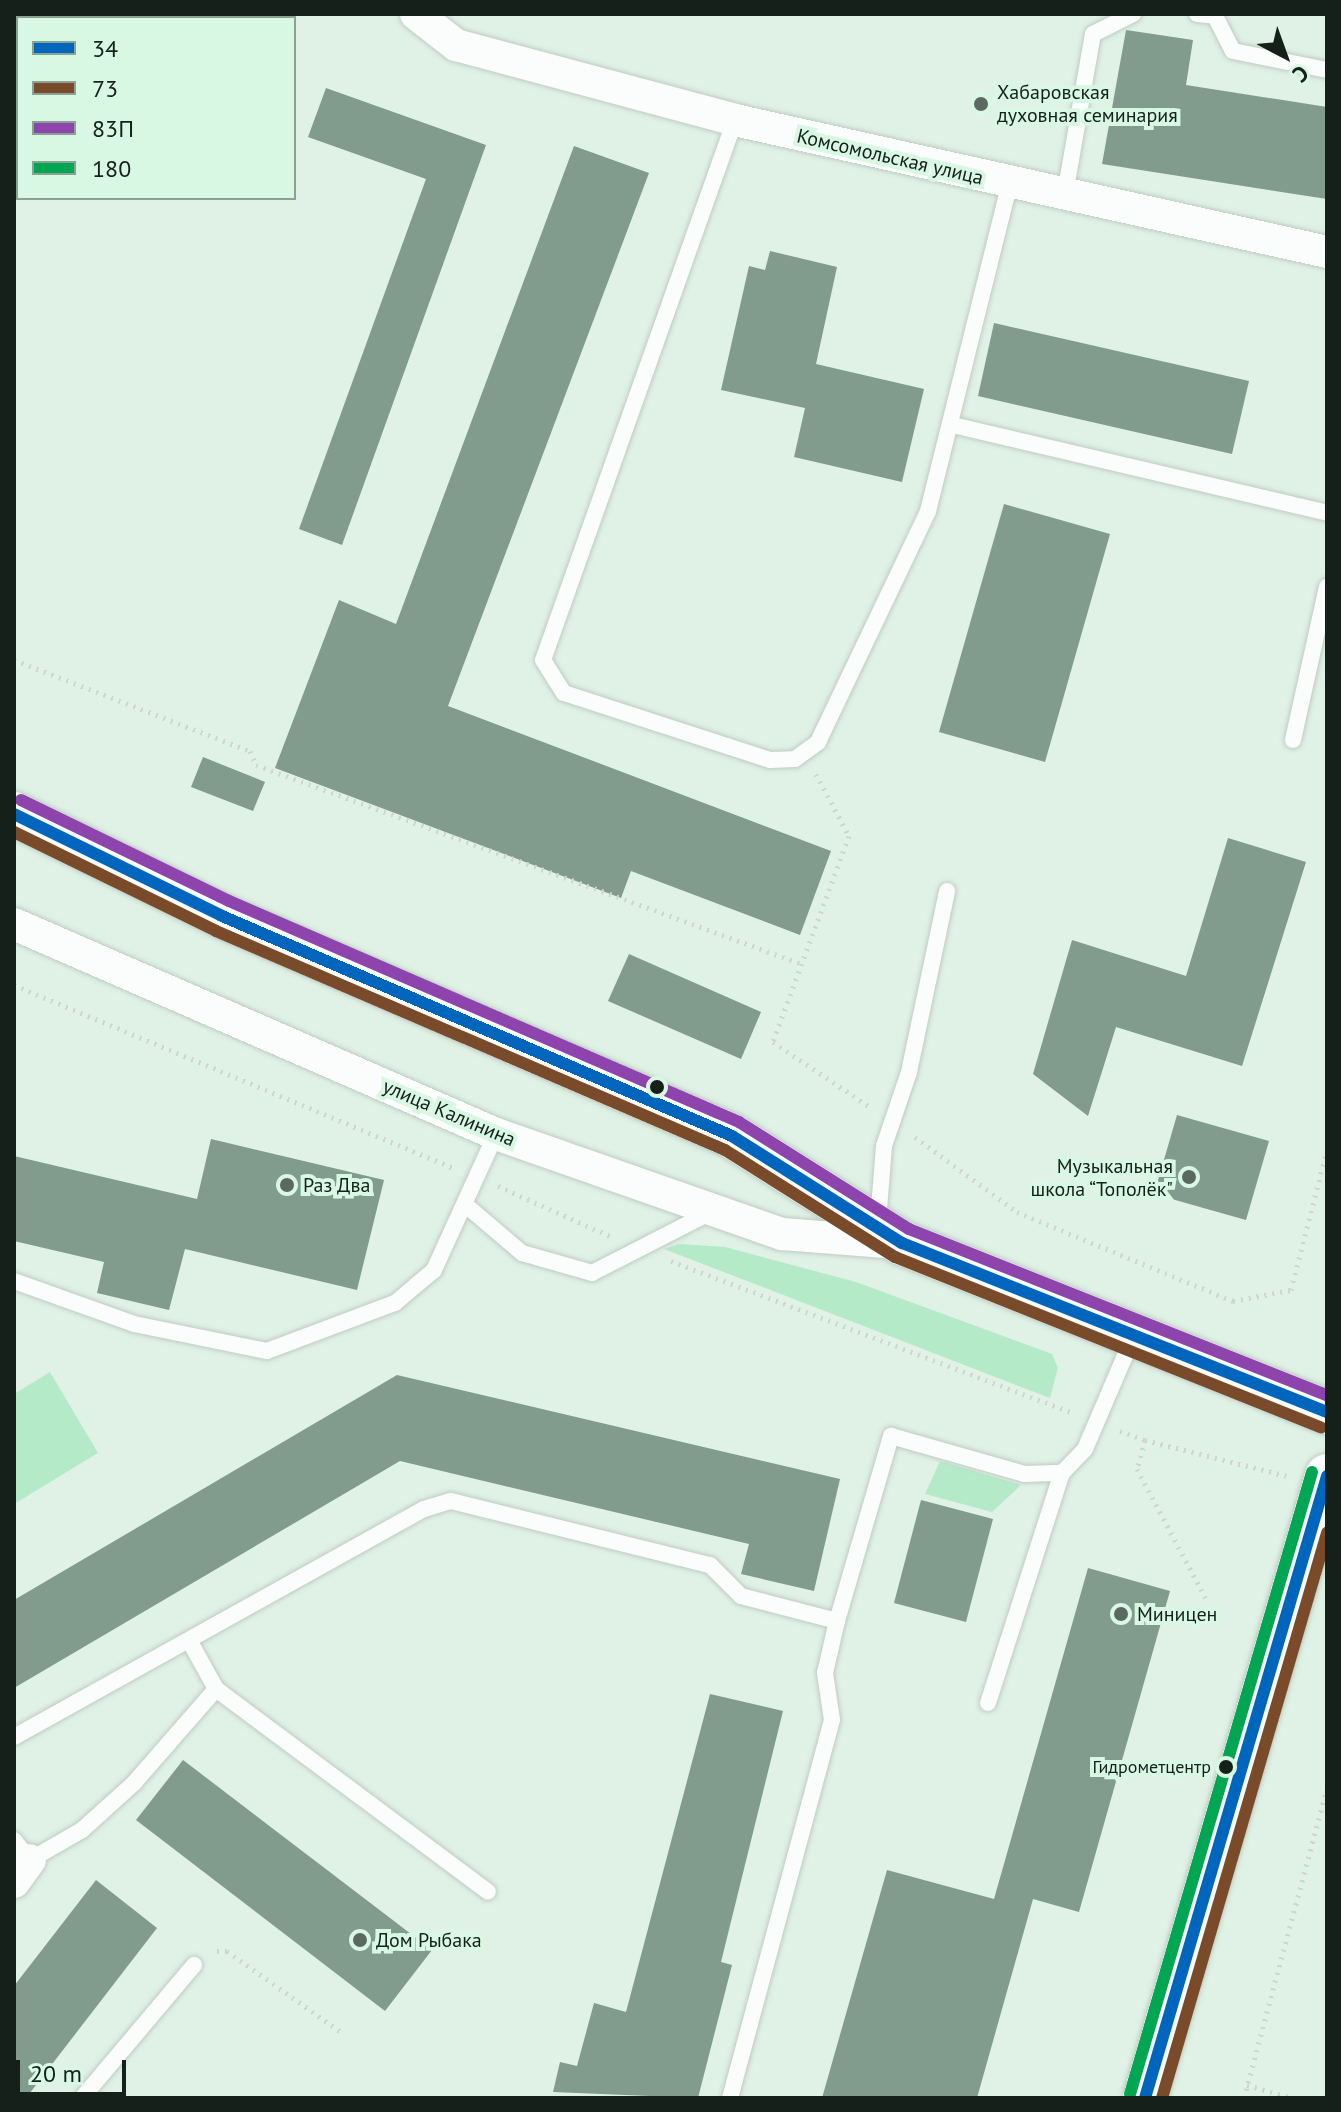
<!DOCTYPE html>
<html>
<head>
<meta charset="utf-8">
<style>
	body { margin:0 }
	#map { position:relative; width:1341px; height:2112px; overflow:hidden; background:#e0f1e6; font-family:"PT Sans",sans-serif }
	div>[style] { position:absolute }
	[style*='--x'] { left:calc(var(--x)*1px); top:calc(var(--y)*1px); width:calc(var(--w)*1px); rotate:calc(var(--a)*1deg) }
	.green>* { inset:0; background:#b5eac9 }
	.building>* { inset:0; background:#819b8d }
	.path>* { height:5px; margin-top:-2.5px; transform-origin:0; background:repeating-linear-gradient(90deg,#d1d5d2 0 2px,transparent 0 8px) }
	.roads { filter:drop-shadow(0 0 2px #bfccc3) drop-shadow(0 0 2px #bfccc3) }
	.service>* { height:16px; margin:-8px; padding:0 8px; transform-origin:8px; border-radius:8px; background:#fafdfb }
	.minor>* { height:32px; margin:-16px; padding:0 16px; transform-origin:16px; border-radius:16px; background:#fafdfb }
	.secondary>* { height:44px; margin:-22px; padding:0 22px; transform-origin:22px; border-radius:22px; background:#fafdfb }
	.primary>* { height:44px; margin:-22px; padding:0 22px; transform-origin:22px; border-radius:22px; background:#fafdfb }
	.bus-1>* { height:12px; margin:-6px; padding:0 6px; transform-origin:6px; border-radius:6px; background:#0065bd }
	.bus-2>* { height:12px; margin:-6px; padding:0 6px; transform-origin:6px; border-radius:6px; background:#7a4b2a }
	.bus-3>* { height:12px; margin:-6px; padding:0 6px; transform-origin:6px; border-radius:6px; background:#8e44ad }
	.bus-4>* { height:12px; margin:-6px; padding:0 6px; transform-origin:6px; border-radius:6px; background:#00a651 }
	.dots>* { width:22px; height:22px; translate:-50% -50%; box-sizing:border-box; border:4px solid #d9f8e4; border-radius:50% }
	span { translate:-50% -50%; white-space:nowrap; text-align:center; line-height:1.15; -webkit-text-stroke:8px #d9f8e4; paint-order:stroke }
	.bus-label { font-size:18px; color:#142019 }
	.right { translate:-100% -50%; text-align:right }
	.poi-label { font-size:20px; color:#142019 }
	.left { translate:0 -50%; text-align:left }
	.street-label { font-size:20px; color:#142019 }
	.frame { position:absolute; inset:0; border:16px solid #142019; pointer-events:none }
	.legend { position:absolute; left:16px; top:16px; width:280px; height:184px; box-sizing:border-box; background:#d9f8e4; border:2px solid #8aa293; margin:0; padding:10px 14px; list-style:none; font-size:24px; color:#142019 }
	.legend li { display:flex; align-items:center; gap:16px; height:40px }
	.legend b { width:40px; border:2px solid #8aa293 }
	.north { position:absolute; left:1245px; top:16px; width:80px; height:80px; -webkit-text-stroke:6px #d9f8e4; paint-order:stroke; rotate:139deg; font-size:22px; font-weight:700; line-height:32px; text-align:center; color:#142019 }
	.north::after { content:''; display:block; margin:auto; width:28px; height:36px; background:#142019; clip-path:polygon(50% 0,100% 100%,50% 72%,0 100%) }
	.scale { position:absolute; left:16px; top:2060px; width:110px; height:36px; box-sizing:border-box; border:4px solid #142019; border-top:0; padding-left:10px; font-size:24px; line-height:28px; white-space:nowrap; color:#142019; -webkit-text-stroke:6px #d9f8e4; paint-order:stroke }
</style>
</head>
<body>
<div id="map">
	<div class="green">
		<div style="clip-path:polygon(679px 1244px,725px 1247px,856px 1282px,1052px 1354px,1058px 1368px,1050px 1398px,664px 1249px)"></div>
		<div style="clip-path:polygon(50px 1372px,98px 1453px,14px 1504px,14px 1394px)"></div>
		<div style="clip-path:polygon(940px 1461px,1021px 1485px,992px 1512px,925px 1494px)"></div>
	</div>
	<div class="building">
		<div style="clip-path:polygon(1126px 30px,1193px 40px,1186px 85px,1327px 107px,1327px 199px,1102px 164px)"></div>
		<div style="clip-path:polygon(326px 88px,486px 145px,342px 545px,299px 529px,426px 179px,308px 137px)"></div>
		<div style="clip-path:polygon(574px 146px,649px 173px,448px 706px,831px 851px,800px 935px,631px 871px,621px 898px,275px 768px,339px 600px,396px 624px)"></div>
		<div style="clip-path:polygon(770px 251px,837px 267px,816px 364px,924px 389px,902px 482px,794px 457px,805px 408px,721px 390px,749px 266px,765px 270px)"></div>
		<div style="clip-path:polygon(994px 323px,1249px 381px,1232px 454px,978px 396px)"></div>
		<div style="clip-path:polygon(1004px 504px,1110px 534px,1045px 762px,939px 732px)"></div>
		<div style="clip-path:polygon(203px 757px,265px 782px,253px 811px,191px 787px)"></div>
		<div style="clip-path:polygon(1228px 838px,1306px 862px,1242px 1066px,1116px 1027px,1088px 1116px,1033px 1074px,1072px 940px,1186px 976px)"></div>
		<div style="clip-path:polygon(629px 954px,761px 1012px,741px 1059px,608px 1001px)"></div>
		<div style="clip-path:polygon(1177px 1115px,1269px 1141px,1246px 1220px,1154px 1194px)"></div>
		<div style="clip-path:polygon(211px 1139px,384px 1180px,357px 1290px,185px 1249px,169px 1310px,97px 1293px,104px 1262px,14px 1241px,14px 1156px,197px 1199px)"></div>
		<div style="clip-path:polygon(397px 1375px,840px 1479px,814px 1591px,741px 1574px,749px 1544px,400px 1461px,14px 1688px,14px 1600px)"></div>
		<div style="clip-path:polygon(921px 1500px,993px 1519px,966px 1622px,894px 1603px)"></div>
		<div style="clip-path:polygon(1088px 1568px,1170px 1591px,1079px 1912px,1033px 1899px,977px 2098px,822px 2098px,887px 1870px,994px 1899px)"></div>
		<div style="clip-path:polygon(710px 1694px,783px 1711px,721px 1962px,732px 1965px,698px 2098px,553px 2092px,560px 2062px,577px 2066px,594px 2003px,626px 2012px)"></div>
		<div style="clip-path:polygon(183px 1760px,432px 1950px,385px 2011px,136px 1820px)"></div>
		<div style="clip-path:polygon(96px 1880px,157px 1928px,26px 2098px,14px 2098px,14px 1986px)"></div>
	</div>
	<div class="path">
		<div style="--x:14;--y:660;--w:253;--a:21.1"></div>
		<div style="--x:250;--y:751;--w:15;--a:67"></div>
		<div style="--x:256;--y:765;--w:581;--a:20.03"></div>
		<div style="--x:816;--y:774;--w:70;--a:62"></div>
		<div style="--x:849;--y:836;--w:220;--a:110.3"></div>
		<div style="--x:773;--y:1042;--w:117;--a:33.8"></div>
		<div style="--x:14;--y:985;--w:474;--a:22.6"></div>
		<div style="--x:915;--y:1137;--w:127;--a:36.3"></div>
		<div style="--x:1017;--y:1212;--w:234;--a:22.4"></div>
		<div style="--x:1233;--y:1301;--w:59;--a:-10.7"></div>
		<div style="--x:1291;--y:1290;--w:145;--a:-75.6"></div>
		<div style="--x:498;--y:1186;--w:123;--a:24.1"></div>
		<div style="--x:671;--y:1261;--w:430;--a:20.7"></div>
		<div style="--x:1120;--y:1431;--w:27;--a:20"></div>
		<div style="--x:1145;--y:1440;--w:30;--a:105"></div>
		<div style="--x:1137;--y:1469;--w:147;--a:62"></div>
		<div style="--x:1145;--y:1440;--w:146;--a:14.2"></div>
		<div style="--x:217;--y:1951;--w:10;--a:0"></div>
		<div style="--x:227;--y:1951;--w:143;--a:35.4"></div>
		<div style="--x:1247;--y:2085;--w:47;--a:16.1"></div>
		<div style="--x:1244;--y:2098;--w:321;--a:-75"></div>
	</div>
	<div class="roads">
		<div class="service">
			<div style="--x:1197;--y:14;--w:18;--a:6"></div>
			<div style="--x:1215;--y:16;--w:39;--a:63"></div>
			<div style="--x:1233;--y:51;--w:96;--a:11.4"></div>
			<div style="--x:735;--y:120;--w:573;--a:109.57"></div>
			<div style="--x:543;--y:660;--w:39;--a:58"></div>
			<div style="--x:564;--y:693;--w:217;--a:18"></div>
			<div style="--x:770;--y:760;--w:25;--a:-2"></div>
			<div style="--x:795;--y:759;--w:29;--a:-36"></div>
			<div style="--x:818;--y:742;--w:256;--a:-64.5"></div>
			<div style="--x:928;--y:511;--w:336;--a:-76"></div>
			<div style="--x:1065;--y:194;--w:162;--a:-80.1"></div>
			<div style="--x:1093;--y:34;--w:45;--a:-26.6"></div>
			<div style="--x:953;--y:425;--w:384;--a:13.2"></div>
			<div style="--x:1293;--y:740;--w:157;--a:-77.5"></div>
			<div style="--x:468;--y:1207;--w:71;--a:40.4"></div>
			<div style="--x:522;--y:1253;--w:73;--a:15.9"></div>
			<div style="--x:592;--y:1273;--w:134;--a:-27.1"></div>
			<div style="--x:878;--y:1222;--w:76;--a:-85.5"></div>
			<div style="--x:884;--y:1146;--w:78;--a:-71.3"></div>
			<div style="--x:909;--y:1072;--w:185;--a:-78.1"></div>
			<div style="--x:14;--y:1281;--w:127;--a:19.7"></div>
			<div style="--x:134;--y:1324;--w:136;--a:11.5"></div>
			<div style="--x:267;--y:1351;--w:137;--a:-20.6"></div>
			<div style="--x:395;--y:1303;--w:51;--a:-40.2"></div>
			<div style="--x:434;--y:1270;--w:149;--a:-65.5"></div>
			<div style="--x:190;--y:1642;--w:54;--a:61"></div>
			<div style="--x:216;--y:1689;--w:339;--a:36.7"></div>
			<div style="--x:988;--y:1703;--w:242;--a:-72.2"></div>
			<div style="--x:14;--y:1737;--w:469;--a:-29.1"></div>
			<div style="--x:424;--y:1509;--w:28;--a:-17"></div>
			<div style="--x:451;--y:1501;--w:267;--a:13.9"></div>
			<div style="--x:710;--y:1565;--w:44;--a:45"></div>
			<div style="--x:741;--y:1596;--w:99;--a:14.6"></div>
			<div style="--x:837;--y:1621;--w:193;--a:-73.7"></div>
			<div style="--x:891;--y:1436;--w:138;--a:15.9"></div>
			<div style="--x:1024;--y:1474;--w:38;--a:-2"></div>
			<div style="--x:1062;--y:1473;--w:33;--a:-46"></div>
			<div style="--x:1085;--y:1449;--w:122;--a:-66.8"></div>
			<div style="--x:14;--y:1840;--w:26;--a:51"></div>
			<div style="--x:30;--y:1860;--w:60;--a:-30"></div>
			<div style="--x:82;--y:1830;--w:70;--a:-42.1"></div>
			<div style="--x:134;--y:1783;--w:125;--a:-48.9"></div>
			<div style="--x:82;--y:2098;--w:174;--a:-49.9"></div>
			<div style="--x:730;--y:2098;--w:392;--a:-74.9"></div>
			<div style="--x:832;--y:1720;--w:48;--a:-98.5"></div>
			<div style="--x:825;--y:1673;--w:53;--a:-77"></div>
		</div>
		<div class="minor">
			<div style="--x:416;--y:14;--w:51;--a:37.8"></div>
			<div style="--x:456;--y:45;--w:289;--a:15"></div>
			<div style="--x:735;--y:120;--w:607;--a:12.57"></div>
			<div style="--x:14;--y:924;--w:526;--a:23.54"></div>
			<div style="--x:496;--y:1134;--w:303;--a:19.3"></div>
			<div style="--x:782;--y:1234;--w:117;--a:4.4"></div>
			<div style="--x:14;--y:1882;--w:27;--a:-54"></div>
		</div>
		<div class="secondary">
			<div style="--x:1145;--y:2098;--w:648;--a:-73.69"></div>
		</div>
		<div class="primary">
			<div style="--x:14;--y:814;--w:232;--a:26.1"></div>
			<div style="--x:222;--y:916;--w:555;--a:23.33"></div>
			<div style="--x:732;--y:1136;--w:201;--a:32.2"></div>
			<div style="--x:902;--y:1243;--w:457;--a:21.7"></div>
		</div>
	</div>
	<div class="bus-1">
		<div style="--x:14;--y:814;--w:232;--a:26.1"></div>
		<div style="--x:222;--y:916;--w:555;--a:23.33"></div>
		<div style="--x:732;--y:1136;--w:201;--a:32.2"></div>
		<div style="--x:902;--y:1243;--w:457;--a:21.7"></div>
		<div style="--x:1145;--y:2098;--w:648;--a:-73.69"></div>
	</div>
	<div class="bus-2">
		<div style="--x:14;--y:832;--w:225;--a:26.1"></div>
		<div style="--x:216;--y:931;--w:554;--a:23.28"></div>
		<div style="--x:725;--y:1150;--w:201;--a:32.2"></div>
		<div style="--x:895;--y:1257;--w:459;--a:21.8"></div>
		<div style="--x:1162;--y:2098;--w:589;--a:-73.72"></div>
	</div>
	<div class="bus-3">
		<div style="--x:21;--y:800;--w:231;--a:25.9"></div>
		<div style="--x:229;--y:901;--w:556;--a:23.43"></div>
		<div style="--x:739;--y:1122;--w:201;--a:32.2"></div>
		<div style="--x:909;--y:1229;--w:450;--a:21.7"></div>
	</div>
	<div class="bus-4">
		<div style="--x:1130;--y:2094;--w:648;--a:-73.69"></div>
	</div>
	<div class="dots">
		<div style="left:981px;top:104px;background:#5b6961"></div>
		<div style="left:657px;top:1087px;background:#142019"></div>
		<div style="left:1189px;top:1177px;background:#5b6961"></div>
		<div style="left:287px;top:1185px;background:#5b6961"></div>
		<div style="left:1121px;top:1614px;background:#5b6961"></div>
		<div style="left:1226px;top:1767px;background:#142019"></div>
		<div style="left:360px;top:1940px;background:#5b6961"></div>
	</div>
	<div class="bus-label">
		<span class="right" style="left:1211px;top:1767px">Гидрометцентр</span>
	</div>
	<div class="poi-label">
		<span class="left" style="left:997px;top:104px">Хабаровская<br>духовная семинария</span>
		<span class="right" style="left:1173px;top:1178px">Музыкальная<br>школа “Тополёк"</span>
		<span class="left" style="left:303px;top:1185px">Раз Два</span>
		<span class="left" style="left:1137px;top:1614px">Миницен</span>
		<span class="left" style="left:376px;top:1940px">Дом Рыбака</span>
	</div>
	<div class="street-label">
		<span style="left:890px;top:157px;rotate:13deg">Комсомольская улица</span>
		<span style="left:449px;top:1113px;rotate:23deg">улица Калинина</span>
	</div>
	<div class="frame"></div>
	<ul class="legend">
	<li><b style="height:10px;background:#0065bd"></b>34</li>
	<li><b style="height:10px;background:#7a4b2a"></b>73</li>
	<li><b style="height:10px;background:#8e44ad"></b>83П</li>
	<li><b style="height:10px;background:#00a651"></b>180</li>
	</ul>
	<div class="north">С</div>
	<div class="scale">20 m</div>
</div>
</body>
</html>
